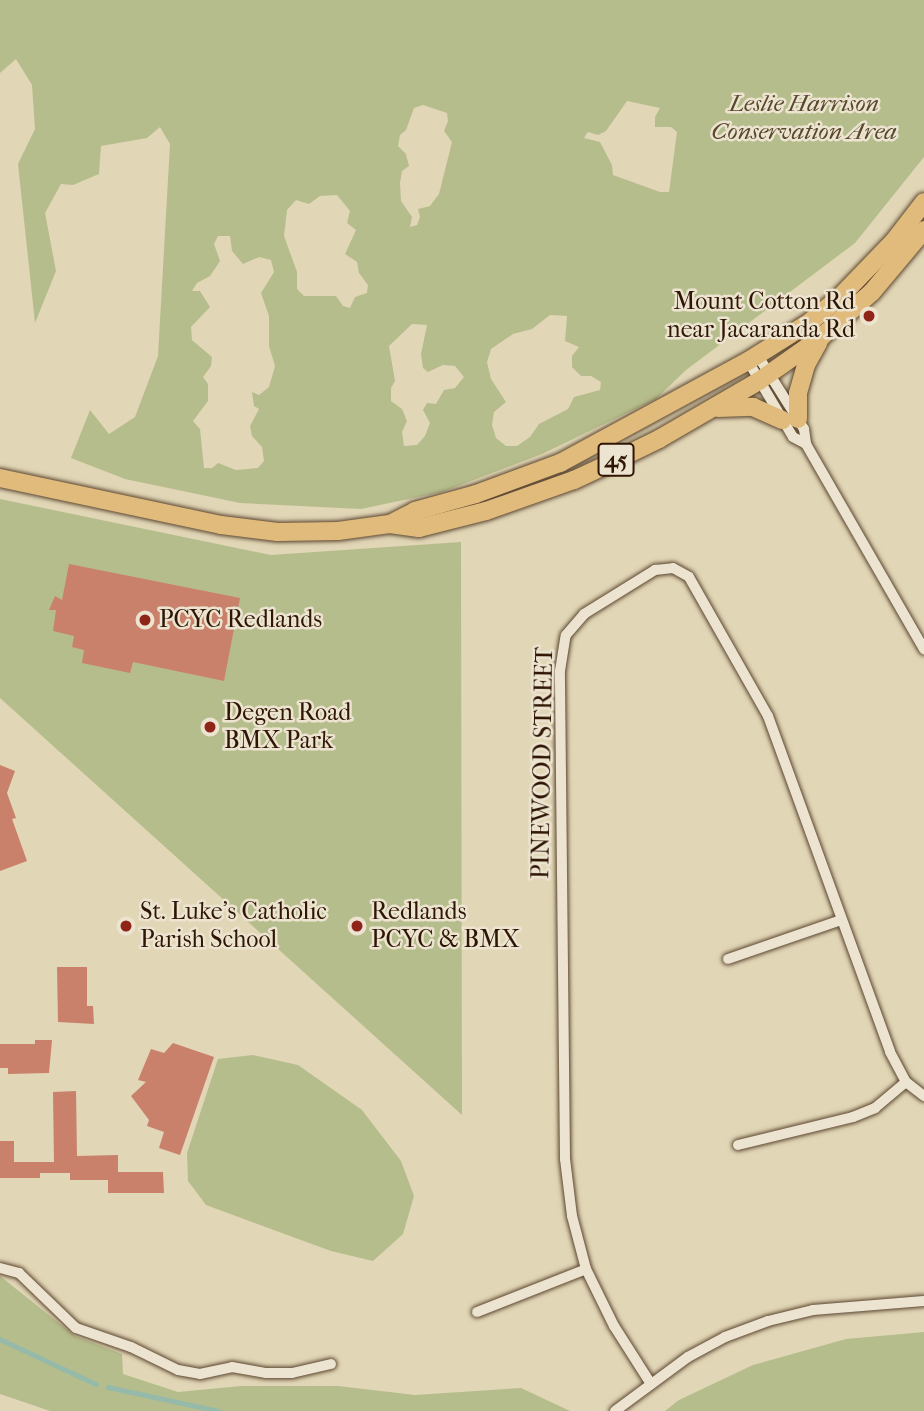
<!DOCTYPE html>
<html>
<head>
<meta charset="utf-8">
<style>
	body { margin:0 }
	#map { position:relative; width:924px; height:1411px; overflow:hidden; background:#e1d6b6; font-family:"IM FELL French Canon",serif }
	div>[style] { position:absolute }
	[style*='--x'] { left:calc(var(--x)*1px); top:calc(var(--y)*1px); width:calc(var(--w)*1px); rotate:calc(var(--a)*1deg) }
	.green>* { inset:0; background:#b6bd8c }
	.stream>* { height:4.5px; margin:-2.25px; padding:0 2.25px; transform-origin:2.25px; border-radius:2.25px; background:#95baa9 }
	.building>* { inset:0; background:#ca816b }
	.roads { filter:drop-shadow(0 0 2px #5c4630) drop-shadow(0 0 2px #5c4630) }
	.street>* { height:10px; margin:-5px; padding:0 5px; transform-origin:5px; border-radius:5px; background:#ece4d0 }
	.primary>* { height:18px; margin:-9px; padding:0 9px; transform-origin:9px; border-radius:9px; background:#e0bb7b }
	.dots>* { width:19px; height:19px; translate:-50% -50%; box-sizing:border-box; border:4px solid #ece4d0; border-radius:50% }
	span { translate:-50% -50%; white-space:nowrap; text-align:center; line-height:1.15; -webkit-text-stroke:5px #ece4d0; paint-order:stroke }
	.shield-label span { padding:2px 5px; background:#ece4d0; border:2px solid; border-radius:5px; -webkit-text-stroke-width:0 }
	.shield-label { font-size:23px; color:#2f1603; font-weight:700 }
	.park-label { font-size:24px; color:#58482c; font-style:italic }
	.poi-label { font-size:24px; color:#2f1603 }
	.right { translate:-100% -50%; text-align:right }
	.left { translate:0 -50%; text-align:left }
	.street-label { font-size:24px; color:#2f1603 }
</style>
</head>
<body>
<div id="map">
	<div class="green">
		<div style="clip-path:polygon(evenodd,0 0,924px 0,924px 157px,855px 243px,686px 370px,656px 399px,542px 454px,442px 492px,361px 509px,240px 503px,125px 479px,71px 458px,90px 410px,109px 434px,135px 417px,158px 356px,170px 144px,160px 127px,147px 138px,101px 146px,99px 174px,73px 185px,61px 184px,45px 213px,56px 271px,35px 323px,18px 164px,35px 129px,32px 85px,16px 59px,0 73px,0 0,627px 101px,660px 108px,655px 117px,655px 127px,671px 127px,677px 132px,669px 192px,660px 192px,613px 175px,612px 165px,600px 142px,584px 138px,588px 132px,598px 135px,606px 131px,627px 101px,0 0,423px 105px,447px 113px,448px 121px,444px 131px,452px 142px,439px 194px,430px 206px,418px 209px,420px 217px,417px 225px,410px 227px,412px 217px,401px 201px,400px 183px,402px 171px,409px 166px,406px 154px,398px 146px,400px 135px,406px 130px,414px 108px,423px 105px,0 0,337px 195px,350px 211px,347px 223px,356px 230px,345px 254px,357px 262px,359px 273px,368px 285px,367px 293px,355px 297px,350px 308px,343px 306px,336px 296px,304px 296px,297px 289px,297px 272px,284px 236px,287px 210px,296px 200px,309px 204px,320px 196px,337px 195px,0 0,218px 236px,230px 236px,232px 251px,243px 264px,259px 257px,271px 260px,274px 272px,261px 293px,269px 316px,269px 346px,275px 366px,269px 387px,259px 395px,252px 392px,254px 406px,259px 409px,250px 426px,252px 436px,262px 447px,264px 461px,258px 468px,236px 470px,218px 463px,212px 468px,204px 468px,200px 429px,193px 421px,208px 401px,208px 384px,203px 377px,211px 366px,212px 357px,192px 340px,191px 327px,210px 307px,200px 291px,192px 291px,197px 283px,210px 276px,220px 261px,214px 244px,218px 236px,0 0,550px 315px,567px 316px,565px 341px,579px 347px,572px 356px,572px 367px,581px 376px,591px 376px,601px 382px,600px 390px,574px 397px,568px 409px,539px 424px,530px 437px,517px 446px,506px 446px,496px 438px,492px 425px,494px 412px,506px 402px,491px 379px,487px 362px,491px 349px,513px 334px,532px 329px,550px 315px,0 0,412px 324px,427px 325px,421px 354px,423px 368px,428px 372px,443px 365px,455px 366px,464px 377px,455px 388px,444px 390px,436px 404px,427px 403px,423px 410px,430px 423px,425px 436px,417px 445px,404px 446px,402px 432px,407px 421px,402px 409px,391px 401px,391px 388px,395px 381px,389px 346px,412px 324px)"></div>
		<div style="clip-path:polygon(0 499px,271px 555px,461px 542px,462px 1115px,0 698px)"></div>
		<div style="clip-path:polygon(253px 1055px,298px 1065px,362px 1110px,401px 1161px,414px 1196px,403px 1234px,373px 1261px,331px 1251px,206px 1205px,188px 1181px,187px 1153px,218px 1059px)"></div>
		<div style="clip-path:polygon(0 1276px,75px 1336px,122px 1354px,123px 1374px,178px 1392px,241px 1386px,338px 1386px,415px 1395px,521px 1388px,570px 1411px,50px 1411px,0 1394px)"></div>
		<div style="clip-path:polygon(924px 1332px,924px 1411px,665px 1411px,679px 1400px,753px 1365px,846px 1339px)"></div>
	</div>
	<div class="stream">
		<div style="--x:0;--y:1339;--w:106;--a:25.1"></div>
		<div style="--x:108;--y:1387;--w:114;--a:12.2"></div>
	</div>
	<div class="building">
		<div style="clip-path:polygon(69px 564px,240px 598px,224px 681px,133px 662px,130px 673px,82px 663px,84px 650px,72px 647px,74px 636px,53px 631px,56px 610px,49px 610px,55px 596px,62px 600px)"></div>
		<div style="clip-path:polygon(0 765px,15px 771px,7px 793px,16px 818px,12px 819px,27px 861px,0 871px)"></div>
		<div style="clip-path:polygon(57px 967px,87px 967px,87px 1006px,93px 1006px,94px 1024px,58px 1022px)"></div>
		<div style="clip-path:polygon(35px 1040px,52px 1040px,49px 1073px,8px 1074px,8px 1068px,0 1068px,0 1044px,35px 1044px)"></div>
		<div style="clip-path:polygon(173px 1043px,214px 1057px,180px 1155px,159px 1148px,164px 1132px,147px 1126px,149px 1120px,131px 1096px,146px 1082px,138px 1080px,151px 1049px,164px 1053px)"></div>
		<div style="clip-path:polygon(76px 1091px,77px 1156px,118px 1155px,118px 1172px,163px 1172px,164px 1193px,108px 1193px,108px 1180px,70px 1180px,70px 1173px,40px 1173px,40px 1178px,0 1178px,0 1141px,14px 1141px,14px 1162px,54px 1162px,53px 1092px)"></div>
	</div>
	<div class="roads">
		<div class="street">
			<div style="--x:758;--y:356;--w:86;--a:57.8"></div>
			<div style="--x:804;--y:429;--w:15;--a:82"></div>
			<div style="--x:806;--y:444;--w:237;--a:60.1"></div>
			<div style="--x:748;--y:361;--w:88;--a:59.4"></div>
			<div style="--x:793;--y:437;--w:15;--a:28"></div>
			<div style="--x:728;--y:959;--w:120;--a:-19"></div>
			<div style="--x:738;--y:1145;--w:118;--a:-13.7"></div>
			<div style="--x:853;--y:1117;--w:24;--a:-22"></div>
			<div style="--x:875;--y:1108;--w:40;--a:-40"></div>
			<div style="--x:0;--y:1268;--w:20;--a:15"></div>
			<div style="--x:19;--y:1273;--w:79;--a:44"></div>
			<div style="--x:76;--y:1328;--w:58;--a:19.1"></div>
			<div style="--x:131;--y:1347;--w:52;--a:26.1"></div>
			<div style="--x:178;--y:1370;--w:22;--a:10"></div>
			<div style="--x:200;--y:1374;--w:33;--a:-12"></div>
			<div style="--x:232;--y:1367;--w:35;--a:10"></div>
			<div style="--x:266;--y:1373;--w:26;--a:0"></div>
			<div style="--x:292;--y:1373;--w:40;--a:-13"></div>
			<div style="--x:477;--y:1312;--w:117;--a:-21.5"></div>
			<div style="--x:651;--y:1384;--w:69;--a:-122.5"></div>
			<div style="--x:614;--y:1326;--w:64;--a:-116.2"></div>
			<div style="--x:586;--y:1269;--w:55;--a:-104.8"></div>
			<div style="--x:572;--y:1216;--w:57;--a:-97"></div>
			<div style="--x:565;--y:1159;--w:488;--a:-90.6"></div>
			<div style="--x:560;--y:671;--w:36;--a:-81"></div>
			<div style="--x:566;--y:635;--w:28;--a:-49"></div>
			<div style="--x:584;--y:614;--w:84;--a:-31.8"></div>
			<div style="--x:655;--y:570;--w:18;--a:-6"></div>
			<div style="--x:673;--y:568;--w:18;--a:29"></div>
			<div style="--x:689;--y:577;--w:160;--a:60.4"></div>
			<div style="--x:768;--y:716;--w:357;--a:70"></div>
			<div style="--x:890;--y:1052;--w:34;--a:62"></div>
			<div style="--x:906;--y:1082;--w:23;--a:38"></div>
			<div style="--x:615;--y:1411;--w:91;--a:-36.5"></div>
			<div style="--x:688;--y:1357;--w:42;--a:-28.4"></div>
			<div style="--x:725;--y:1337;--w:46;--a:-20.4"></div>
			<div style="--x:768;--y:1321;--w:46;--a:-13.7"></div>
			<div style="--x:813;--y:1310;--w:111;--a:-4.6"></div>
		</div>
		<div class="primary">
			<div style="--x:718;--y:408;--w:35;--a:-2"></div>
			<div style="--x:753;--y:407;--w:32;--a:24"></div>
			<div style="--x:798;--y:419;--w:26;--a:-90"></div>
			<div style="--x:798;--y:393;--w:29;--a:-74"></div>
			<div style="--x:806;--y:365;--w:26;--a:-61"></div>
			<div style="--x:0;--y:478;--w:226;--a:12"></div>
			<div style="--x:221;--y:525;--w:57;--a:7"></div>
			<div style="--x:278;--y:532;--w:60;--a:-1"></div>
			<div style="--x:338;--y:531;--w:52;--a:-7.7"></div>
			<div style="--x:390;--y:524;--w:29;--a:8"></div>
			<div style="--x:419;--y:528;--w:69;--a:-14.2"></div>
			<div style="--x:486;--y:511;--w:93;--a:-19.4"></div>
			<div style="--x:574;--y:480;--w:40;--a:-25"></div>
			<div style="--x:610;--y:463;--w:55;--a:-26.1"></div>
			<div style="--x:659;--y:439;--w:116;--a:-30.1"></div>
			<div style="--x:759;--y:381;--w:75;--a:-35.2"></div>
			<div style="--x:820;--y:338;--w:69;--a:-41.5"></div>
			<div style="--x:872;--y:292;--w:81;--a:-50"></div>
			<div style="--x:390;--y:524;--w:28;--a:-27"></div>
			<div style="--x:415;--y:511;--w:63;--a:-15.6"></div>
			<div style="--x:476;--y:494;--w:90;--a:-20.3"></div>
			<div style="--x:560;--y:463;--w:214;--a:-28.5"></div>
			<div style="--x:748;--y:361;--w:73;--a:-32.2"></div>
			<div style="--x:810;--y:322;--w:40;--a:-40"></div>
			<div style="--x:841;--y:296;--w:76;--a:-46.1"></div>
			<div style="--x:894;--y:241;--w:49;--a:-52.4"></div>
		</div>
	</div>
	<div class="dots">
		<div style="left:869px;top:316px;background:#8f2418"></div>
		<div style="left:145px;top:620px;background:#8f2418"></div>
		<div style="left:210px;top:727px;background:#8f2418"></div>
		<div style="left:126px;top:926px;background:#8f2418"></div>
		<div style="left:357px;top:926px;background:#8f2418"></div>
	</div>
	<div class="shield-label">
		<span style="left:616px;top:460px">45</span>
	</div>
	<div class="park-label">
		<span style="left:804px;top:118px">Leslie Harrison<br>Conservation Area</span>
	</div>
	<div class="poi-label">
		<span class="right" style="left:855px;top:316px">Mount Cotton Rd<br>near Jacaranda Rd</span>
		<span class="left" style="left:159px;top:620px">PCYC Redlands</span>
		<span class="left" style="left:224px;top:727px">Degen Road<br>BMX Park</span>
		<span class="left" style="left:140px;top:926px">St. Luke's Catholic<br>Parish School</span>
		<span class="left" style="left:371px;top:926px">Redlands<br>PCYC &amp; BMX</span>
	</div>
	<div class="street-label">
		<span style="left:543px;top:763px;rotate:-89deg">PINEWOOD STREET</span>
	</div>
</div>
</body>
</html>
